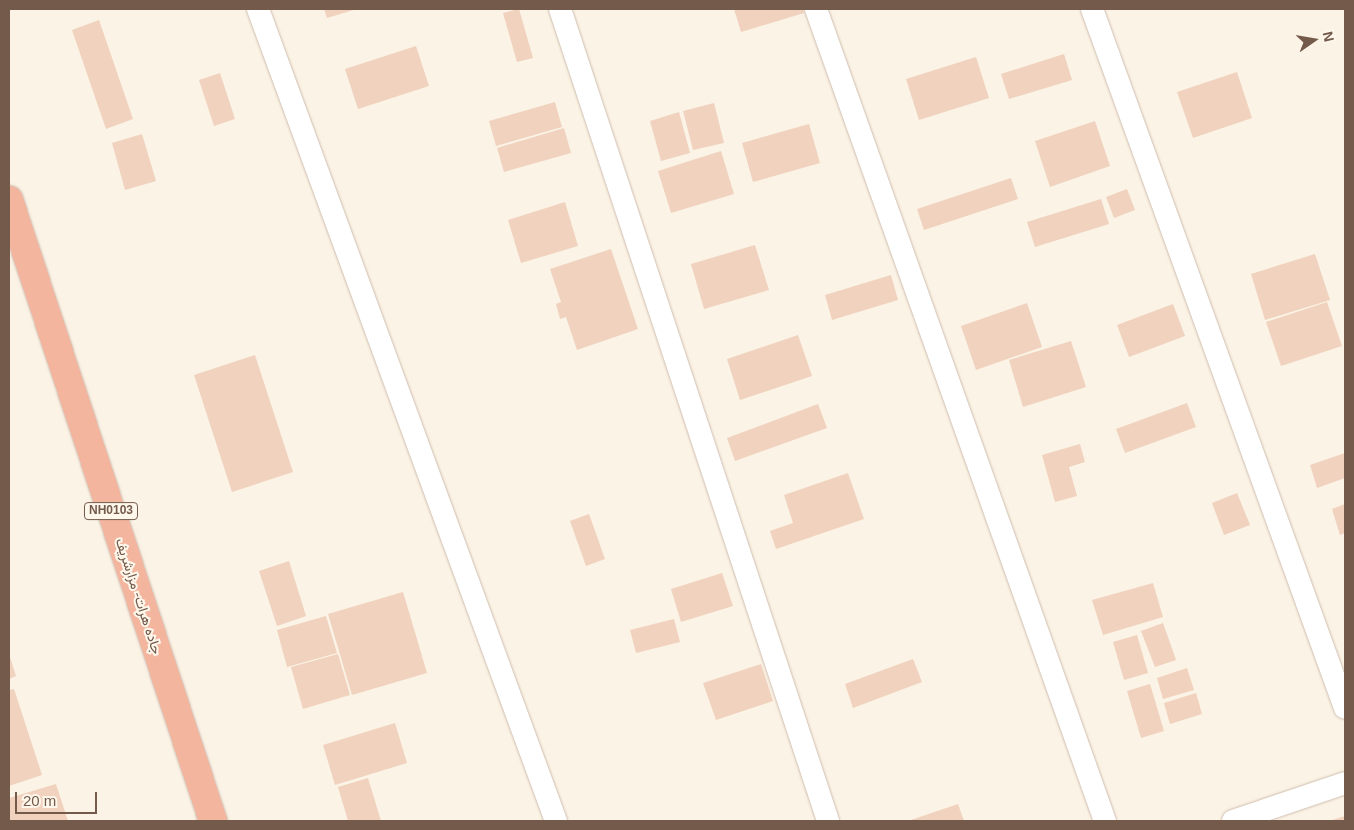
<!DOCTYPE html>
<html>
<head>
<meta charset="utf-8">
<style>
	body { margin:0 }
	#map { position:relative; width:1354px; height:830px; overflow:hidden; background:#fbf3e5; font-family:Arial,Vazirmatn,sans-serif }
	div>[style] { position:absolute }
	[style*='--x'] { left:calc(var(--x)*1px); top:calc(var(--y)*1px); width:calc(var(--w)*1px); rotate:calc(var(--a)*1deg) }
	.building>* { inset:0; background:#f0d2be }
	.roads { filter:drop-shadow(0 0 1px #cfbdaf) drop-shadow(0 0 1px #cfbdaf) }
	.street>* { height:22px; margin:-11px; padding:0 11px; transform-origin:11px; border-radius:11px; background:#fff }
	.highway>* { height:28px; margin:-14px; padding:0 14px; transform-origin:14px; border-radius:14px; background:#f3b59e }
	span { translate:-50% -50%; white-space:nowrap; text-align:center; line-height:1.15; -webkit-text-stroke:4px #fef7eb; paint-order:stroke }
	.shield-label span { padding:1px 4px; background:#fef7eb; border:1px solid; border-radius:4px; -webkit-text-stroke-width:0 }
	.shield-label { font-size:12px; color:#735a4b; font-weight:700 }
	.street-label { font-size:14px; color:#735a4b }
	.frame { position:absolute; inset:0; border:10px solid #735a4b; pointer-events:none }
	.north { position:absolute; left:1289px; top:15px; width:50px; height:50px; -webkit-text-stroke:4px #fef7eb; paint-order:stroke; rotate:77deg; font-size:14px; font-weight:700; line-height:20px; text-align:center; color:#735a4b }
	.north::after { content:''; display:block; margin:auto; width:18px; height:22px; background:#735a4b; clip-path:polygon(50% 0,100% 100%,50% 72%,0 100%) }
	.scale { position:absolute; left:15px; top:792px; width:82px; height:22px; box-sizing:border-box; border:2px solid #735a4b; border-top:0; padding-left:6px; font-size:15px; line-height:18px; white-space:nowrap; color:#735a4b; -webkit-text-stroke:4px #fef7eb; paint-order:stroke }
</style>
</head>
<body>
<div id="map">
	<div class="building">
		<div style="clip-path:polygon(324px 9px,357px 9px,327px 18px)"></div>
		<div style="clip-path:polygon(519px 9px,533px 58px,517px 62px,503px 13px)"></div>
		<div style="clip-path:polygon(734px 9px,803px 9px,804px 13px,741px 32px)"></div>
		<div style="clip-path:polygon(99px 20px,133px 119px,106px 129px,72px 30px)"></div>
		<div style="clip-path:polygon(416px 46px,429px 86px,358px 109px,345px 69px)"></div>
		<div style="clip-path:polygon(1064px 54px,1072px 80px,1009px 99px,1001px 74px)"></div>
		<div style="clip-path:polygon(976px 57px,989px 98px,919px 120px,906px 79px)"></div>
		<div style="clip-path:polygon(1237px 72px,1252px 118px,1193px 138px,1177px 92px)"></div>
		<div style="clip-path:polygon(220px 73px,235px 119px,214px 126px,199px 80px)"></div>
		<div style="clip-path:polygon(555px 102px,562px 127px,496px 146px,489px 121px)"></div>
		<div style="clip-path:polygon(714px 103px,724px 143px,693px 150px,683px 111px)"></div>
		<div style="clip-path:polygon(679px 112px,690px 153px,661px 161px,650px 121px)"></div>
		<div style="clip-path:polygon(1095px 121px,1110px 166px,1050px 187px,1035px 141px)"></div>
		<div style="clip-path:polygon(809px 124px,820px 163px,753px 182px,742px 143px)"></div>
		<div style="clip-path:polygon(564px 128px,571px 153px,504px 172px,497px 148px)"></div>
		<div style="clip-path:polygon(142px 134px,156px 181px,125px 190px,112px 143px)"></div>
		<div style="clip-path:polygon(721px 151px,734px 194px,671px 213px,658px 171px)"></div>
		<div style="clip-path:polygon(1011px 178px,1018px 199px,924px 230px,917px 209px)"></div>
		<div style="clip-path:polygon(1127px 189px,1135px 210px,1114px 218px,1106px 197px)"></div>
		<div style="clip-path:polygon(1101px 199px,1109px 224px,1035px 247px,1027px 222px)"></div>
		<div style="clip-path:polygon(565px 202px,578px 246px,521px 263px,508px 220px)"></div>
		<div style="clip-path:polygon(755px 245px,769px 290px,704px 309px,691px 264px)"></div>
		<div style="clip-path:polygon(611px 249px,638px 329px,577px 350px,566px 317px,560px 319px,556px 304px,561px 302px,550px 269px)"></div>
		<div style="clip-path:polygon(1315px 254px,1330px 300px,1265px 320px,1251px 274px)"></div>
		<div style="clip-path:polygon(891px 275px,898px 300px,832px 320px,825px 295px)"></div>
		<div style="clip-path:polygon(1327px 302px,1342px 346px,1281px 366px,1266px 322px)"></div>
		<div style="clip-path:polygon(1027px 303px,1042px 347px,976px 370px,961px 326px)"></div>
		<div style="clip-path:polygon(1173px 304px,1185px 336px,1129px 357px,1117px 325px)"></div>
		<div style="clip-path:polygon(798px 335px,812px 376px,740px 400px,727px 359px)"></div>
		<div style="clip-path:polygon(1071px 341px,1086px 387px,1023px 407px,1009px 360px)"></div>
		<div style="clip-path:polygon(255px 355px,293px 472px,232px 492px,194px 375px)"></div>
		<div style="clip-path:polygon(1187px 403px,1196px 427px,1125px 453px,1116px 429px)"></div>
		<div style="clip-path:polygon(818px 404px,827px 428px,735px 461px,727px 438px)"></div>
		<div style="clip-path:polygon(1080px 444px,1085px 462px,1069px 467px,1077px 496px,1055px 502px,1042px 455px)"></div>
		<div style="clip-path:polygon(1345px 453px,1345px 478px,1317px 488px,1310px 465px)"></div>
		<div style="clip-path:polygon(848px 473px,864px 519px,776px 549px,770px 531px,793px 523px,784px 495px)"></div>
		<div style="clip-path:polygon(1237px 493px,1250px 525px,1224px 535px,1212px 503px)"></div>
		<div style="clip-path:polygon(1345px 504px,1345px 533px,1340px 535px,1332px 509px)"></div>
		<div style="clip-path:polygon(589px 514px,605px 559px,586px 566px,570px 521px)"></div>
		<div style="clip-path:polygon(289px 561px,306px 616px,277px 626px,259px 571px)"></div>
		<div style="clip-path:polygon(722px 573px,733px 606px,681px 622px,671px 589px)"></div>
		<div style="clip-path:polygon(1153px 583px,1163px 617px,1103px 635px,1092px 600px)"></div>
		<div style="clip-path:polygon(403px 592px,427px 673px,352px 695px,328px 614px)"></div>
		<div style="clip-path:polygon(326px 616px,337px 653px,287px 667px,277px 630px)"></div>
		<div style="clip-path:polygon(674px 619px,680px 642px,636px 653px,630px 630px)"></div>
		<div style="clip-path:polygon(1163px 623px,1176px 660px,1155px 667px,1141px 631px)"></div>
		<div style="clip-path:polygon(1137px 635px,1148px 673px,1124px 680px,1113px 642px)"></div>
		<div style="clip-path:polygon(9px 654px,16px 676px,9px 679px)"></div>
		<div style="clip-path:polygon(338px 654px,350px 695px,303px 709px,291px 667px)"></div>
		<div style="clip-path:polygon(913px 659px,922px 682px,853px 708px,845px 684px)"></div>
		<div style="clip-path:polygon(761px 664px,773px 701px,716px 720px,703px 683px)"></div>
		<div style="clip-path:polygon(1187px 668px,1194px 690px,1163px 699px,1157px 678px)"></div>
		<div style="clip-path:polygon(1150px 684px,1164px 731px,1141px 738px,1127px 691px)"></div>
		<div style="clip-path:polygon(14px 689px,42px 775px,9px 786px,9px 690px)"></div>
		<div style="clip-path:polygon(1196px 693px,1202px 714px,1170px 724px,1164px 703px)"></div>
		<div style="clip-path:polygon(395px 723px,407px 763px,335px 785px,323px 745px)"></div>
		<div style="clip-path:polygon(368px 778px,381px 821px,348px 821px,338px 787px)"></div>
		<div style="clip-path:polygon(56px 784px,68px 821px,10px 821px,9px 798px)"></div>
		<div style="clip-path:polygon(958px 804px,964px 821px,908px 821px)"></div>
		<div style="clip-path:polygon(1345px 816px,1345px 821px,1329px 821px)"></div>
	</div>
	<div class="roads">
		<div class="street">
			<div style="--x:258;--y:9;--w:865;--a:69.85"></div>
			<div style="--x:560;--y:9;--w:855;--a:71.73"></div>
			<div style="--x:816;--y:9;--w:862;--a:70.41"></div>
			<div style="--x:1092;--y:9;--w:743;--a:70.1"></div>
			<div style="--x:1233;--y:821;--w:118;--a:-18.7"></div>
		</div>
		<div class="highway">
			<div style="--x:9;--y:200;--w:654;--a:71.81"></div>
		</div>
	</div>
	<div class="shield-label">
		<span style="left:111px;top:511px">NH0103</span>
	</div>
	<div class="street-label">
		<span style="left:139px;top:596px;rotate:72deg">جاده هرات- مزارشریف</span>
	</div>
	<div class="frame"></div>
	<div class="north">N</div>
	<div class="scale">20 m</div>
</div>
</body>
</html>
